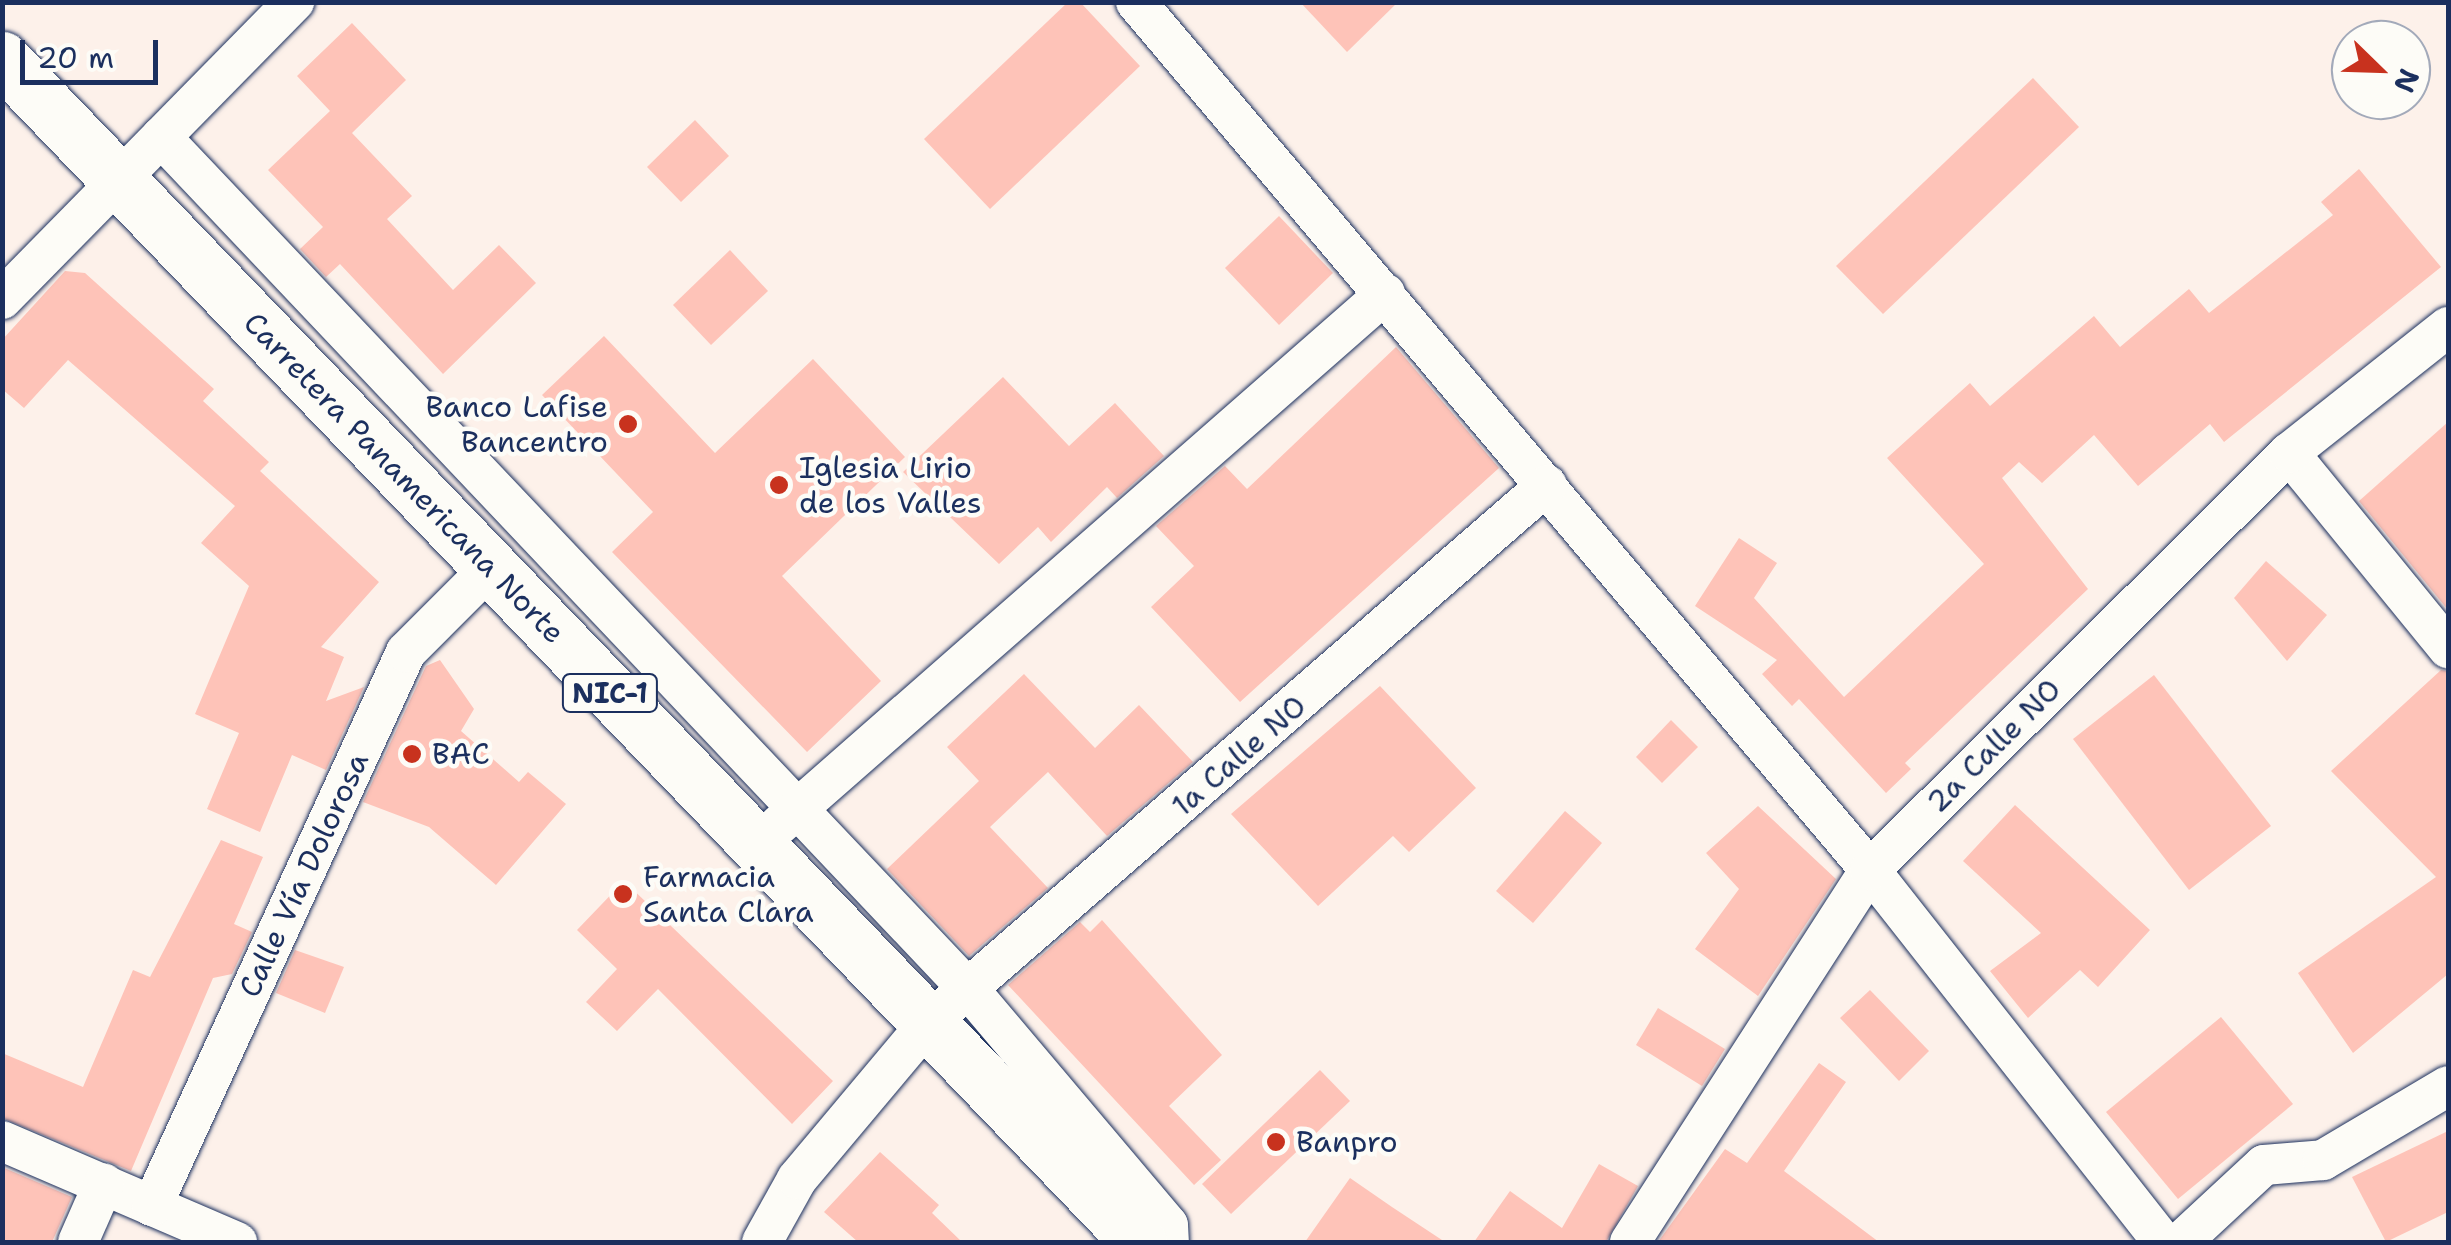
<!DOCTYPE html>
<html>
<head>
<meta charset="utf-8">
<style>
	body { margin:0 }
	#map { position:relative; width:2451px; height:1245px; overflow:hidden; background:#fdf1ea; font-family:"Shantell Sans",sans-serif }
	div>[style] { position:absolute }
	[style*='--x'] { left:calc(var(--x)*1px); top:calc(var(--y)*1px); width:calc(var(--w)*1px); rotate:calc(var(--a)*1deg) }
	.building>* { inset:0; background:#fec3b8 }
	.roads { filter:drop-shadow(0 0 2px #1b2f5e) drop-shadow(0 0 2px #1b2f5e) }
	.minor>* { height:40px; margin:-20px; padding:0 20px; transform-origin:20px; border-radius:20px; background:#fdfcf7 }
	.trunk>* { height:55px; margin:-27.5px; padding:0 27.5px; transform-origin:27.5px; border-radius:27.5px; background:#fdfcf7 }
	.dots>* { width:28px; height:28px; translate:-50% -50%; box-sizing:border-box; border:5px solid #fdfcf7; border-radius:50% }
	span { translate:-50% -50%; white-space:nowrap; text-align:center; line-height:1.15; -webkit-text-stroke:9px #fdfcf7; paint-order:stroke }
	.shield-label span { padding:2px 8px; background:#fdfcf7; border:2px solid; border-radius:8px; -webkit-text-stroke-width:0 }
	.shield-label { font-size:28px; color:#1b2f5e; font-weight:700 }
	.poi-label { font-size:30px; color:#1b2f5e }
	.right { translate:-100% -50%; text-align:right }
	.left { translate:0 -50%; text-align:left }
	.street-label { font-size:30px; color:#1b2f5e }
	.frame { position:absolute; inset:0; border:5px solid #1b2f5e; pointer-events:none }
	.north { position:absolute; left:2331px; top:20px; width:100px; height:100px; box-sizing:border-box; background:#fdfcf7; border:2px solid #a3aaba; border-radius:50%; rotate:113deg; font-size:28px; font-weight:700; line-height:40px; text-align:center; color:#1b2f5e }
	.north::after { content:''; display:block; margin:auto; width:35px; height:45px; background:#c8321e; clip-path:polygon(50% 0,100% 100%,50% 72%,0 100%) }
	.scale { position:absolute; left:20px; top:40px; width:138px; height:45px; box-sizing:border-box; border:5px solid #1b2f5e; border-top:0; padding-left:12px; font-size:30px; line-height:35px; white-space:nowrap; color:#1b2f5e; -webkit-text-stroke:8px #fdfcf7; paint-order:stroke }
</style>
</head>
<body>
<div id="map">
	<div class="building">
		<div style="clip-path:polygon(1068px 2px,1080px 2px,1140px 66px,990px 209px,924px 139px)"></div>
		<div style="clip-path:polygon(1300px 2px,1398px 2px,1347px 52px)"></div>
		<div style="clip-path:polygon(352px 23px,406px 80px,352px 133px,412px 196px,387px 219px,453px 290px,499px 245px,536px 283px,443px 374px,340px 264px,326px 277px,300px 249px,323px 227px,268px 170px,330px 111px,297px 76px)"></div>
		<div style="clip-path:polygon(2033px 78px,2079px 127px,1883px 314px,1836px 266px)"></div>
		<div style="clip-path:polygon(695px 120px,729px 156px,681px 202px,647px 167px)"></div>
		<div style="clip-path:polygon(2359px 169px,2441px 267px,2224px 442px,2210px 424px,2138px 486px,2094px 435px,2042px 483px,2019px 462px,2002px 478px,2088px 589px,1905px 763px,1911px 769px,1886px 793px,1799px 699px,1792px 706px,1762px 674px,1777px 660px,1695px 606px,1739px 538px,1777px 563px,1754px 598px,1844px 697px,1984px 564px,1887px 458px,1970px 383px,1990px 406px,2094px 316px,2120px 347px,2189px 289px,2209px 313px,2333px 215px,2321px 202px)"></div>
		<div style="clip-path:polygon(1279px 216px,1333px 273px,1279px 325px,1225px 268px)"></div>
		<div style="clip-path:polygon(730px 250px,768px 291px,711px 345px,673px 305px)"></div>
		<div style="clip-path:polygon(65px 271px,85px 273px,214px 389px,203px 401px,269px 462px,260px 471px,379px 582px,321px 647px,344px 657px,326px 701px,364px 687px,326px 770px,292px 755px,260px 832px,207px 809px,239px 733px,195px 714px,249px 586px,201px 543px,235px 506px,68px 360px,24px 408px,2px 389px,2px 340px)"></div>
		<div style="clip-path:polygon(604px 336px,715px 453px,813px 359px,905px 457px,782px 576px,881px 681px,807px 752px,612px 552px,653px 512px,542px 395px)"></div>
		<div style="clip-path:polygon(1396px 347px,1499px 468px,1240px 702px,1151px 607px,1194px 566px,1156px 526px,1225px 466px,1247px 489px)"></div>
		<div style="clip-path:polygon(1003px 377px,1069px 446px,1115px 403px,1164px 456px,1117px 498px,1107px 487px,1051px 542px,1038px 527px,999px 564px,903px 472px)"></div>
		<div style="clip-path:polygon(2448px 422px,2448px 610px,2359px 501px)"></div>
		<div style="clip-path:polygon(2266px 561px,2327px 615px,2287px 661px,2234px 598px)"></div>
		<div style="clip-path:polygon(440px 660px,474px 709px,461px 731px,519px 782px,528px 772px,566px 804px,496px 885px,429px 827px,363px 802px,426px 666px)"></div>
		<div style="clip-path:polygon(2441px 670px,2448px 671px,2448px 974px,2353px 1053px,2298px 973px,2436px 877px,2331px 771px)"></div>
		<div style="clip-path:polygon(1024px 674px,1095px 748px,1139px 705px,1193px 762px,1107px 836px,1048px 772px,990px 827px,1048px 888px,969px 956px,887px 869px,979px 781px,947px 747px)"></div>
		<div style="clip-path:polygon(2154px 675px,2271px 826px,2189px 890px,2073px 739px)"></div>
		<div style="clip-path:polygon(1380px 686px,1476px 788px,1409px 852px,1393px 836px,1318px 906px,1231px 814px)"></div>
		<div style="clip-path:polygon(1671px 720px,1698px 747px,1662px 783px,1636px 757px)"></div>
		<div style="clip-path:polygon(2015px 805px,2150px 930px,2098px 987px,2080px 970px,2028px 1018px,1990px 971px,2041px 933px,1963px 861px)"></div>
		<div style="clip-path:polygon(1758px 806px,1836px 879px,1758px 996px,1695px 949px,1739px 889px,1706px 853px)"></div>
		<div style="clip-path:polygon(1565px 811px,1602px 843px,1533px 923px,1496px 891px)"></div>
		<div style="clip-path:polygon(221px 840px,263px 857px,234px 924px,252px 932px,232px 974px,213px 978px,131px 1171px,2px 1118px,2px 1053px,83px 1087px,133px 970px,150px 977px)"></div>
		<div style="clip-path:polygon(624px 881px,833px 1081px,792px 1124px,658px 989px,617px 1031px,586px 1002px,617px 969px,577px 930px)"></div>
		<div style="clip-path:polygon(1102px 920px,1222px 1055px,1169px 1106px,1221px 1160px,1194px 1185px,1008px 985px,1080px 922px,1090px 932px)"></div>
		<div style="clip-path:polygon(295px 950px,344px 967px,325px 1013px,276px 993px)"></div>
		<div style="clip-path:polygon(1870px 990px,1929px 1051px,1899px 1081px,1840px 1018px)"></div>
		<div style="clip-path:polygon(1658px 1008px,1725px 1049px,1702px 1086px,1636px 1045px)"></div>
		<div style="clip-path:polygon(2221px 1017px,2293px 1104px,2178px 1199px,2106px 1112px)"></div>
		<div style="clip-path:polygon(1819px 1063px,1846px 1082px,1784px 1171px,1879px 1242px,1658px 1242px,1725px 1149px,1747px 1163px)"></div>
		<div style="clip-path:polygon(1320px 1070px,1350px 1101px,1231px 1214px,1202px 1184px)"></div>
		<div style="clip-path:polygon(2448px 1131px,2448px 1212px,2386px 1242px,2352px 1177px)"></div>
		<div style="clip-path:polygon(880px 1152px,939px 1205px,932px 1213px,962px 1242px,858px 1242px,824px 1212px)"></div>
		<div style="clip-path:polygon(1599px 1164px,1638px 1186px,1606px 1242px,1474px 1242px,1510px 1191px,1562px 1228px)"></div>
		<div style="clip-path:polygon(2px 1167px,72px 1197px,52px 1242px,2px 1242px)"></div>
		<div style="clip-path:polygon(1350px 1178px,1392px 1207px,1445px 1242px,1305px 1242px)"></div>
	</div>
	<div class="roads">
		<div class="minor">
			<div style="--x:1136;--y:2;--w:1137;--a:49.78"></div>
			<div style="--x:1870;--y:870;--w:474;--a:51.8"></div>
			<div style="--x:161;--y:137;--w:1178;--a:46.55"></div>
			<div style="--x:971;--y:992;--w:305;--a:49.8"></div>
			<div style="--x:1168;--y:1225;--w:17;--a:87"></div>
			<div style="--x:2;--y:299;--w:417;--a:-45.5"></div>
			<div style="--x:2289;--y:453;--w:252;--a:50.8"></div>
			<div style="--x:779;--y:825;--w:806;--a:-41.23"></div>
			<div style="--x:2;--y:1141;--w:256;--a:23.3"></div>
			<div style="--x:152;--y:1206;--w:609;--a:-65.37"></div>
			<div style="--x:406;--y:652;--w:119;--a:-45"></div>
			<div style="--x:78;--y:1242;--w:64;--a:-66.2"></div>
			<div style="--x:762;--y:1242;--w:72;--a:-60.9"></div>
			<div style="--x:797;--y:1179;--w:204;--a:-50"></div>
			<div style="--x:928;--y:1023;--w:820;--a:-41"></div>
			<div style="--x:1630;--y:1242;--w:443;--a:-57.2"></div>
			<div style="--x:1870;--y:870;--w:591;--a:-44.86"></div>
			<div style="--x:2289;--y:453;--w:203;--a:-38.4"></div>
			<div style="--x:2181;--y:1242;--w:113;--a:-42.9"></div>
			<div style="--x:2264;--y:1165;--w:59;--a:-4.8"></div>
			<div style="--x:2323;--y:1160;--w:145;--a:-30.6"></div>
		</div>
		<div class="trunk">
			<div style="--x:2;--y:59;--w:1641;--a:46.14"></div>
		</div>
	</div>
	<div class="dots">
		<div style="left:628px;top:424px;background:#c8321e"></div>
		<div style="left:779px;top:485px;background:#c8321e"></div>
		<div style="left:412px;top:754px;background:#c8321e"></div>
		<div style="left:623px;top:894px;background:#c8321e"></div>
		<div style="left:1276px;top:1142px;background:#c8321e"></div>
	</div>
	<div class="shield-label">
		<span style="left:610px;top:693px">NIC-1</span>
	</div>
	<div class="poi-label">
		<span class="right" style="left:608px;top:424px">Banco Lafise<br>Bancentro</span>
		<span class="left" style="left:799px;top:485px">Iglesia Lirio<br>de los Valles</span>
		<span class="left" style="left:432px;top:754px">BAC</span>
		<span class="left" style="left:643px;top:894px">Farmacia<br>Santa Clara</span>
		<span class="left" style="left:1296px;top:1142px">Banpro</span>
	</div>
	<div class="street-label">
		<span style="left:404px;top:478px;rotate:46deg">Carretera Panamericana Norte</span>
		<span style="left:1994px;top:746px;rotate:-45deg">2a Calle NO</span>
		<span style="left:1239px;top:756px;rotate:-41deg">1a Calle NO</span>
		<span style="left:304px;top:875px;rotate:-65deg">Calle Vía Dolorosa</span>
	</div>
	<div class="frame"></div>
	<div class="north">N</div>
	<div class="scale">20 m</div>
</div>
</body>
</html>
